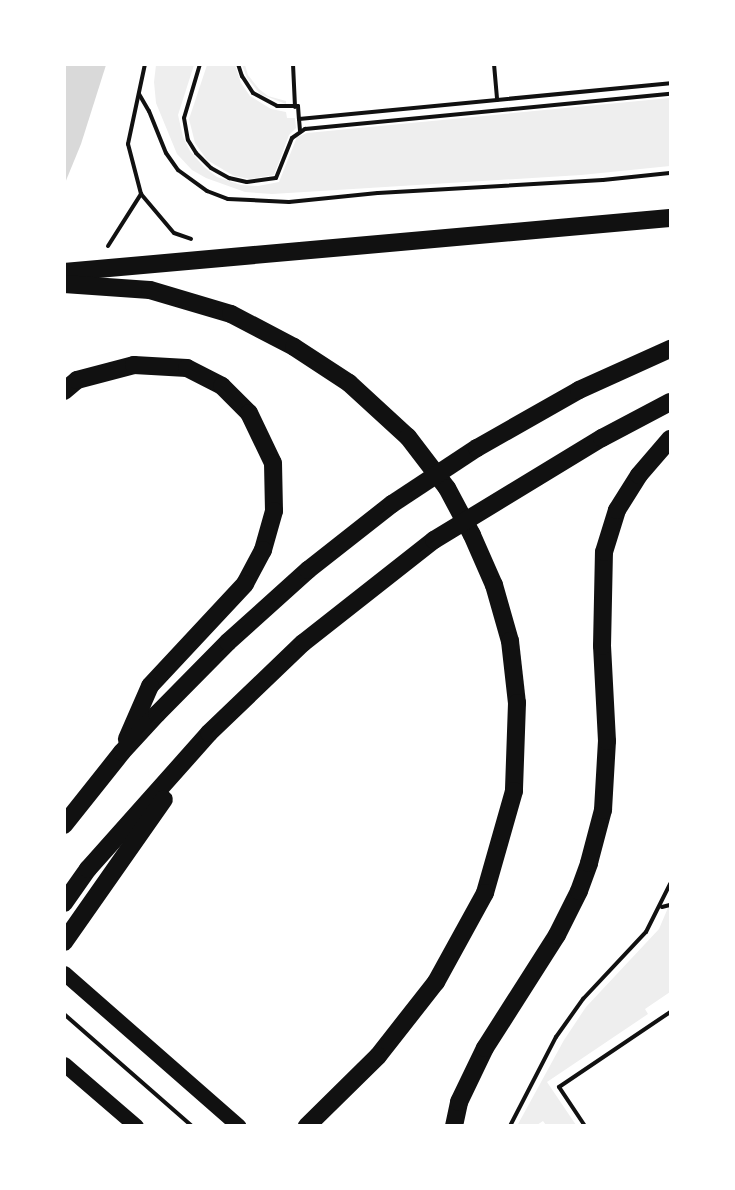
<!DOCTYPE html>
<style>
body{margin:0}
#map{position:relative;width:735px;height:1190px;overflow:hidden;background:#fff;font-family:Lato,sans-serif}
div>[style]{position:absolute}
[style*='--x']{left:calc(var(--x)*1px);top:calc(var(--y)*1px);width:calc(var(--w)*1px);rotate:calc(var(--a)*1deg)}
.green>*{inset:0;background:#eee}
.water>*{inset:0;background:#d9d9d9}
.path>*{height:4px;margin:-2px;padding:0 2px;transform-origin:2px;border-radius:2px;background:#111}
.primary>*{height:15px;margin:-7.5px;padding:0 7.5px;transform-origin:7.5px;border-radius:7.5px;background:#111}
.motorway>*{height:18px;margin:-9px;padding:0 9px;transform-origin:9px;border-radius:9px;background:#111}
span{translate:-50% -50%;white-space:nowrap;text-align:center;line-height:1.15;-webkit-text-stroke:5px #fff;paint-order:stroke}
.frame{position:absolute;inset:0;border:66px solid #fff;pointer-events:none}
</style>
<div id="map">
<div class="green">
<div style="clip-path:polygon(156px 65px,194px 65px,178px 115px,183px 137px,190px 151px,204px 167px,217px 177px,241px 185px,258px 186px,279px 182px,297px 137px,307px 133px,670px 98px,670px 166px,581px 175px,272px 194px,245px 192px,206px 178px,192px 170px,177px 154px,156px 103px,154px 82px)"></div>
<div style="clip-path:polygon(207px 65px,235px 65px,241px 83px,250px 96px,271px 109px,286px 112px,287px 118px,295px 118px,296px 128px,289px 135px,274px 175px,250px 179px,234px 176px,207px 160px,195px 143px,189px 119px)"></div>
<div style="clip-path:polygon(242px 65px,245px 65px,248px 75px,259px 89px,268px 96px,286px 101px,286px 104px,260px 94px,247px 78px)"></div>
<div style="clip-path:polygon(670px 903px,670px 992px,645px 1009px,648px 1014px,547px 1082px,576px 1125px,546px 1125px,543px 1121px,537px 1125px,517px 1126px,564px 1040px,586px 1007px,659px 929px)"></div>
</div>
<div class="water">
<div style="clip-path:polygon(65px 64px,106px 65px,81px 144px,65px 183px)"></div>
</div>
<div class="path">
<div style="--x:145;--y:64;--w:82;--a:102"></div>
<div style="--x:128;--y:144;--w:52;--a:75.4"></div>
<div style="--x:141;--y:194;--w:51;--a:49.8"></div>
<div style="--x:174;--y:233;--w:18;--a:19"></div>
<div style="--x:200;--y:64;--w:56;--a:106.5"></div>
<div style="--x:184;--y:118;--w:22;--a:80"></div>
<div style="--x:188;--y:140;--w:15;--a:58"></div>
<div style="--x:196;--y:153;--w:21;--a:45"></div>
<div style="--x:211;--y:168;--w:21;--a:29"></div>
<div style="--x:229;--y:178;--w:18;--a:13"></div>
<div style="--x:247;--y:182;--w:29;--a:-8"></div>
<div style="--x:276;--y:178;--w:43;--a:-68.2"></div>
<div style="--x:292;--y:138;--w:16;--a:-35"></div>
<div style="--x:305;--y:129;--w:367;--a:-5.5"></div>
<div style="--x:238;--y:64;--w:13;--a:72"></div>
<div style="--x:242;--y:76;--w:20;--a:57"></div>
<div style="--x:253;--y:93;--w:27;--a:28"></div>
<div style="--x:277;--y:106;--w:21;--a:0"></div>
<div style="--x:298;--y:106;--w:13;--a:86"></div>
<div style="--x:299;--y:119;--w:373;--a:-5.5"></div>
<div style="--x:293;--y:64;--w:43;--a:87.3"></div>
<div style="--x:494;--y:64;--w:36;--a:85"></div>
<div style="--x:139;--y:94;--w:20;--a:60"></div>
<div style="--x:149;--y:111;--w:45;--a:68"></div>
<div style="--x:166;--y:153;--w:21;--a:55"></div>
<div style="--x:178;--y:170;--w:36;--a:36"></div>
<div style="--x:207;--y:191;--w:22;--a:21"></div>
<div style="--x:228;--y:199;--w:61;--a:2.8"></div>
<div style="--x:289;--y:202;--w:89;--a:-5.8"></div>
<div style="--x:378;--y:193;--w:225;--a:-3.3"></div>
<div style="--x:603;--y:180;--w:67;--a:-6"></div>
<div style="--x:299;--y:119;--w:12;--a:85"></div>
<div style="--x:108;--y:246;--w:62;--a:-57.6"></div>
<div style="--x:662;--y:907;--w:8;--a:-14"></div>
<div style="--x:64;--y:1014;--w:170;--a:41.2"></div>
<div style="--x:510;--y:1126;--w:100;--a:-62.7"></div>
<div style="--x:556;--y:1037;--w:47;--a:-54.6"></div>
<div style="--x:583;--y:999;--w:92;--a:-46.8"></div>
<div style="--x:646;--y:932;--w:54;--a:-63.4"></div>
<div style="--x:585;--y:1126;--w:47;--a:-123.7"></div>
<div style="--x:559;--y:1087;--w:134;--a:-34"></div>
</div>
<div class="primary">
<div style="--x:64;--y:973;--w:232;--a:41.2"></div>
<div style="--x:64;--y:1064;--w:95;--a:40.7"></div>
</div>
<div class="motorway">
<div style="--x:64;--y:272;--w:608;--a:-5.09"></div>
<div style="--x:64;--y:284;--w:86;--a:4"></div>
<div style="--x:150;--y:290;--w:84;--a:16.5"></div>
<div style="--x:231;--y:314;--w:71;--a:27.6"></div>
<div style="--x:294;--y:347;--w:66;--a:33.2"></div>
<div style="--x:349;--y:383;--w:80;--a:42.5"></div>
<div style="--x:408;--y:437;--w:64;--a:52.6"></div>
<div style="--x:447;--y:488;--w:53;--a:62"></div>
<div style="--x:472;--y:535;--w:55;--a:66.3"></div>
<div style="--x:494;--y:585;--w:58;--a:74.1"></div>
<div style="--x:510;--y:641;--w:62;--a:83.6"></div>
<div style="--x:517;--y:703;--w:88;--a:92"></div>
<div style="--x:514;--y:791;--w:106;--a:105.9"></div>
<div style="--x:485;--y:893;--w:102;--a:118.8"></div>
<div style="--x:436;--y:982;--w:94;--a:128.1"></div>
<div style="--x:378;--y:1056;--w:100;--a:135.4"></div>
<div style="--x:64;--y:391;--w:17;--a:-40"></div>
<div style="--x:77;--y:380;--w:59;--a:-14.7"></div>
<div style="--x:134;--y:365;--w:53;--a:3.2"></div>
<div style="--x:187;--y:368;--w:39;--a:27"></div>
<div style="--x:222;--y:386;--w:38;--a:45"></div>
<div style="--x:249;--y:413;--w:55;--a:64.4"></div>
<div style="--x:273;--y:463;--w:48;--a:88.8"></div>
<div style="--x:274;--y:511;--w:41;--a:105.8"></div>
<div style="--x:263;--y:550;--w:38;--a:118"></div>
<div style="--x:245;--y:584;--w:139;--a:133"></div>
<div style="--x:150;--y:686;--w:58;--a:113.5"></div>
<div style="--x:64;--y:825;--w:93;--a:-51.5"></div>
<div style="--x:122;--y:752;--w:52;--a:-47.4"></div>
<div style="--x:157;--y:714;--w:101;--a:-45.4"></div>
<div style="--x:228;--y:642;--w:108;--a:-42"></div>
<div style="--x:308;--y:570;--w:107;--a:-38.2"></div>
<div style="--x:392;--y:504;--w:102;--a:-33.4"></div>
<div style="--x:477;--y:448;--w:117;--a:-29.6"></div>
<div style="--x:579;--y:390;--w:100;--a:-24.3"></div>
<div style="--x:64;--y:903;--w:42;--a:-54.8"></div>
<div style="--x:88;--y:869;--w:182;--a:-48.3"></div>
<div style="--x:209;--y:733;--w:130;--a:-43.8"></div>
<div style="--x:303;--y:643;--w:167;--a:-38.2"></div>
<div style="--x:434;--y:540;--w:197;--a:-31.3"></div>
<div style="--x:602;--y:438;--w:77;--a:-27.9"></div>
<div style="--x:64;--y:942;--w:174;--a:-55"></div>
<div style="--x:454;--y:1126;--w:25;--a:-78"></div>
<div style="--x:459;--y:1102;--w:60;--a:-64.3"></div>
<div style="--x:485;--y:1048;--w:134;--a:-57.5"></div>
<div style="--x:557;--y:935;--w:49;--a:-63.4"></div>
<div style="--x:579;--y:891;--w:30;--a:-70"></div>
<div style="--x:589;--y:863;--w:55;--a:-75.2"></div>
<div style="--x:603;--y:810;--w:69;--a:-86.7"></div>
<div style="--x:607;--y:741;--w:95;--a:-93"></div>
<div style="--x:602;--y:646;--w:94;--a:-88.8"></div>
<div style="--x:604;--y:552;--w:44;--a:-72.8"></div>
<div style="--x:617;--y:510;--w:41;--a:-57.8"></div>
<div style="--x:639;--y:475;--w:48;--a:-49.3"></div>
</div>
<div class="frame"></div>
</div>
